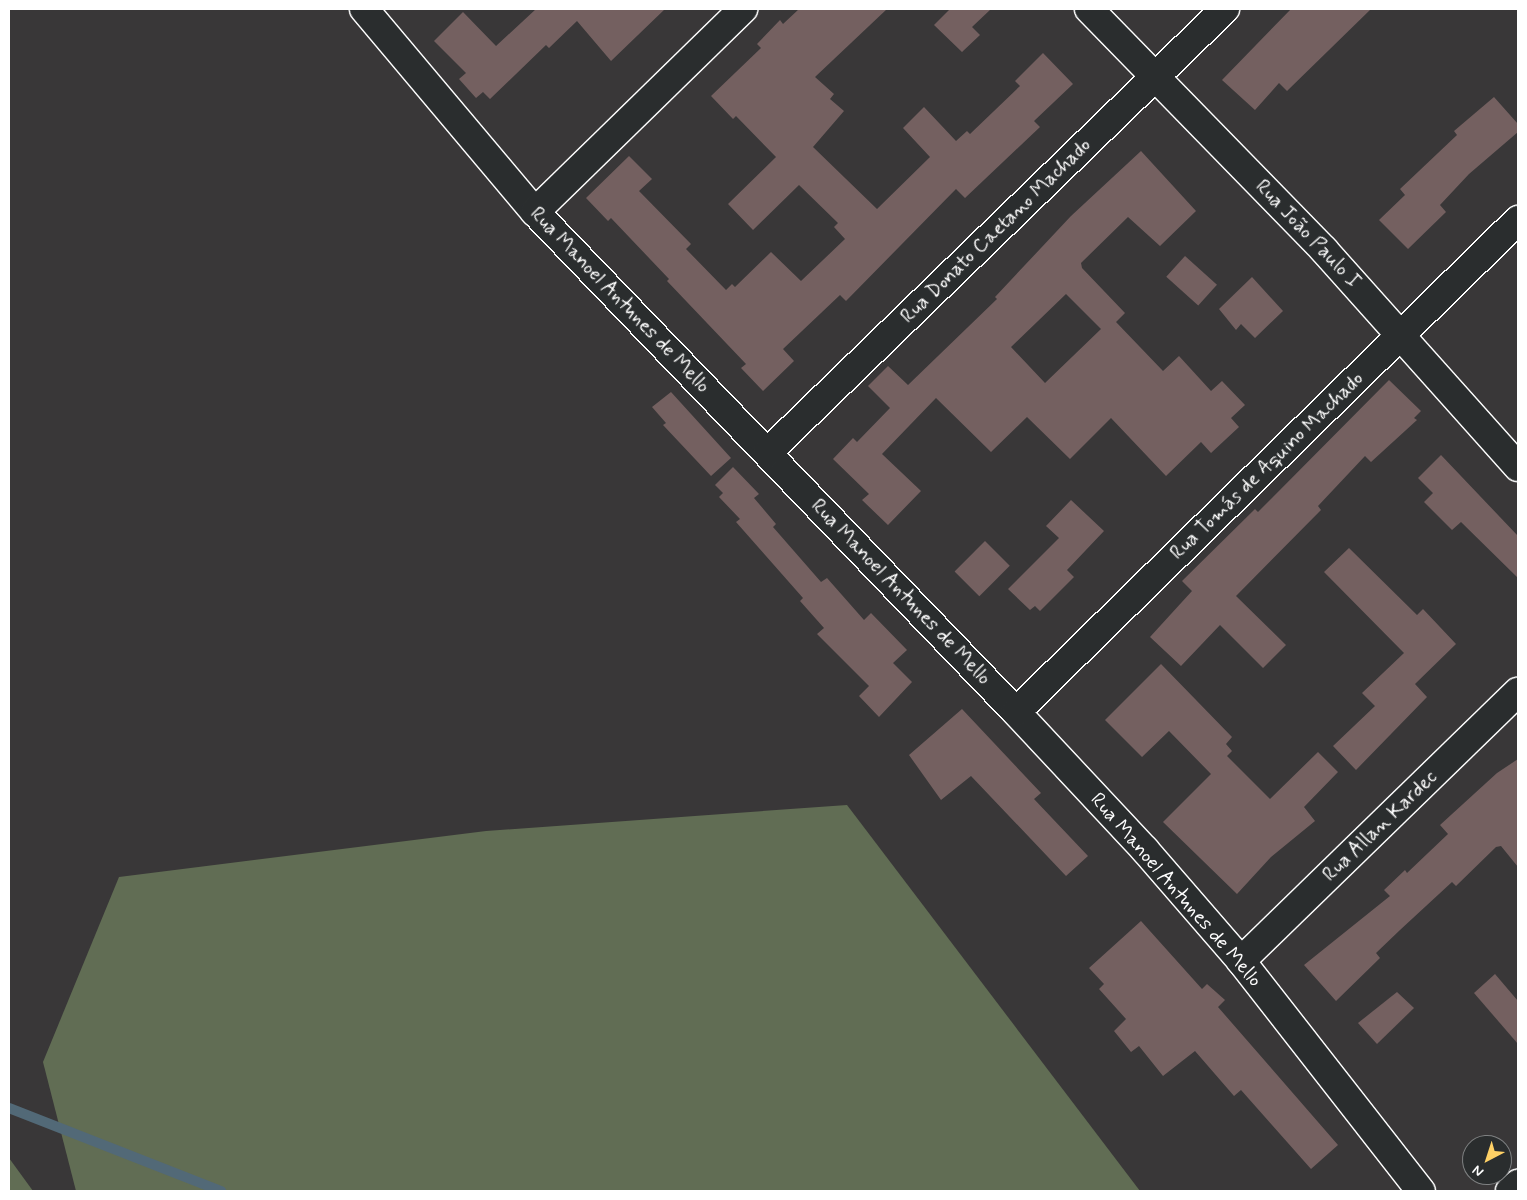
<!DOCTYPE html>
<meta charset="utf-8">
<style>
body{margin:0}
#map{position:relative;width:1527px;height:1200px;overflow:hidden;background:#393738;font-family:Mynerve,sans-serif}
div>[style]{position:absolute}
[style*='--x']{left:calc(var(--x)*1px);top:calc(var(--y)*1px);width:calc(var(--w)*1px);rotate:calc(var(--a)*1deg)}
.green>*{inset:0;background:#616d54}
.stream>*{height:10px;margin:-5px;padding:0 5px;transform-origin:5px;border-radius:5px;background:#526977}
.building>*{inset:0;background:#746060;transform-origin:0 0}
.roads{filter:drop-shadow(1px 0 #fff) drop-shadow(-1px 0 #fff) drop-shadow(0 1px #fff) drop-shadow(0 -1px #fff)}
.minor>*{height:28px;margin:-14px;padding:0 14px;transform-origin:14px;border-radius:14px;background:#2a2d2e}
span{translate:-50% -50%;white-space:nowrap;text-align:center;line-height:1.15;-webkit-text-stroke:4px #2a2d2e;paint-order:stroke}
.street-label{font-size:20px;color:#fff}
.frame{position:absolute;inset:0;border:10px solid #fff;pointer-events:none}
.north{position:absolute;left:1462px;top:1135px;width:50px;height:50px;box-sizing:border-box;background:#2a2d2e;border:1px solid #7f8182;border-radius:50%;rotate:220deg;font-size:14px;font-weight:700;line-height:20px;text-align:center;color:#fff}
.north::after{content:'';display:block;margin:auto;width:18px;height:22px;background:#ffd166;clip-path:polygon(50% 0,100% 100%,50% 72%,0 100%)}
</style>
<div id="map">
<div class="green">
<div style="clip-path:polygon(847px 805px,1140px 1191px,76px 1191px,43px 1062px,119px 877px,486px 831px)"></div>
<div style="clip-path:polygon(9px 1158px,33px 1191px,9px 1191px)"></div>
</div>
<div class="stream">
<div style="--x:9;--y:1108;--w:228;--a:21.4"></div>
</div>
<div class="building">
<div style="clip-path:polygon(536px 9px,665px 9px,611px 61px,577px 21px,549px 48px,546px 45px,490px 99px,483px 92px,476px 98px,459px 79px,466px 73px,434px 41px,463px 12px,496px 46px)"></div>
<div style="clip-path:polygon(799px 9px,887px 9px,815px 77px,834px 94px,830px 99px,844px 111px,813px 147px,877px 209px,930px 157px,903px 128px,924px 107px,956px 141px,967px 131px,970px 134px,1020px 86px,1015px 81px,1043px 53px,1073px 84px,1034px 121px,1040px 127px,965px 198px,956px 189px,846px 301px,840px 295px,783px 349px,794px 361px,763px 391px,741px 368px,746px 364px,667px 281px,669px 279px,611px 218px,608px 221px,586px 198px,629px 156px,652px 179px,639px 191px,691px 244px,686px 249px,726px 290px,732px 284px,735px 287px,771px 252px,801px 281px,845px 239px,834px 227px,838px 223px,799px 185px,753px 230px,728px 204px,776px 157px,736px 116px,733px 119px,711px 96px,761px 48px,757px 44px,780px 20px,783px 24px)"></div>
<div style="clip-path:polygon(950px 9px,991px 9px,972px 27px,980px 35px,962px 52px,934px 25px)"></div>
<div style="clip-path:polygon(1291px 9px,1371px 9px,1287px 91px,1279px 83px,1255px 110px,1222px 80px)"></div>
<div style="clip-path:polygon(1494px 97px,1518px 124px,1518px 132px,1469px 174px,1440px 205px,1446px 212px,1408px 249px,1379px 220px,1405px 195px,1400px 189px,1457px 135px,1454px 131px)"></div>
<div style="clip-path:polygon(evenodd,1141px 151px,1196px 211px,1160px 246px,1128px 217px,1081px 263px,1082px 268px,1125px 313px,1116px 322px,1163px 371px,1179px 356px,1211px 391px,1222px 381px,1245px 405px,1231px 418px,1239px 427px,1211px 453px,1201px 442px,1166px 476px,1111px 418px,1070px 459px,1027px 417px,991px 452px,936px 398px,882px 454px,921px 491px,888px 525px,862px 500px,869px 494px,833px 459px,853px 438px,857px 442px,890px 408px,868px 386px,888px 366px,908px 385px,997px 299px,995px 297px,1071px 216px,1141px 151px,1066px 294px,1101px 329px,1045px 383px,1011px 347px,1066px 294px)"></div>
<div style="left:1185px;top:256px;width:43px;height:28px;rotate:42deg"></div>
<div style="clip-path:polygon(1252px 277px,1283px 311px,1255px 338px,1241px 324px,1236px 330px,1219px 309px)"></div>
<div style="clip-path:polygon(1389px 380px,1421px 411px,1414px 418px,1417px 420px,1371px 462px,1365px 456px,1318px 506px,1321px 510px,1236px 596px,1286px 645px,1263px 668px,1220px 625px,1181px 666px,1150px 637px,1192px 591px,1182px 581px,1255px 509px,1258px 512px)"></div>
<div style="clip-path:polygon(671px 392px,731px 458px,711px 476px,663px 425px,666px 423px,652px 407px)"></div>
<div style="clip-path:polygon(1441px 455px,1518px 536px,1518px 578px,1461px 522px,1452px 530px,1424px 502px,1433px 493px,1418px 478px)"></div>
<div style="clip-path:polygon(733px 467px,759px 494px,754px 498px,776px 524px,773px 527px,821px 582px,827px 578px,864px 620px,871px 613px,907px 650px,893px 663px,912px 682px,879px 717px,859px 696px,869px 686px,817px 634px,824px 628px,800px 601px,803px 598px,736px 522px,740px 519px,719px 497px,723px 493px,715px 485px)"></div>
<div style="clip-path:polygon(1071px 500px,1104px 531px,1067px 570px,1074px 577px,1040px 611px,1035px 606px,1030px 610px,1008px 589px,1059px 538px,1046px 526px)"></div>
<div style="left:985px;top:541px;width:35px;height:43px;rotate:45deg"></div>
<div style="clip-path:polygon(1349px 548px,1417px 615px,1423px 609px,1456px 644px,1415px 684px,1427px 697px,1356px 770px,1333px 746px,1375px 706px,1362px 693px,1404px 653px,1324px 572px)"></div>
<div style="clip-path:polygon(1161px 664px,1232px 737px,1226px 744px,1232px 751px,1227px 756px,1270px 799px,1318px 752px,1338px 772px,1304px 807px,1315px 821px,1271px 857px,1237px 894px,1163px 822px,1211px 774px,1169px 731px,1142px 757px,1105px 720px)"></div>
<div style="clip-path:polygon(962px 709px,1041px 793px,1034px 799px,1088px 856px,1066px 876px,971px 776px,941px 800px,909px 755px)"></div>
<div style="clip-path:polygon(1518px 759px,1518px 867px,1501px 846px,1496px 847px,1456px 886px,1452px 882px,1400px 930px,1376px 953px,1380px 958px,1336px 1001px,1304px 965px,1390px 896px,1384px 890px,1405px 870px,1407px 873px,1448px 834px,1440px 825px,1497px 773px)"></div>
<div style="clip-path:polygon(1141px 921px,1202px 989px,1207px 984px,1225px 1000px,1218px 1007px,1338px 1145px,1311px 1169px,1241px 1090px,1234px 1096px,1195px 1051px,1163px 1076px,1139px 1046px,1131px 1052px,1114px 1031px,1126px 1019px,1099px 989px,1104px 984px,1089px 968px)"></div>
<div style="clip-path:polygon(1495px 974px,1518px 1001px,1518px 1044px,1474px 993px)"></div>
<div style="clip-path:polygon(1397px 992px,1414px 1008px,1377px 1044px,1358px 1023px)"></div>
</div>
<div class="roads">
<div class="minor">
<div style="--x:364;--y:9;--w:265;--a:49.9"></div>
<div style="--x:535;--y:212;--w:694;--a:46.11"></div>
<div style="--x:1016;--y:712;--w:189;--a:46.9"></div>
<div style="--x:1145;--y:850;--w:147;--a:49.1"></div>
<div style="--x:1241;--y:961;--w:292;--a:52"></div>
<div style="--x:1089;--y:9;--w:337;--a:45.7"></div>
<div style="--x:1324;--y:250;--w:291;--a:48.2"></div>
<div style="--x:535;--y:212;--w:291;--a:-44.3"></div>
<div style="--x:767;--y:453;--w:638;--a:-44.11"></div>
<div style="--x:1016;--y:712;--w:703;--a:-44.42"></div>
<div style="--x:1241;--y:961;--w:386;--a:-44.2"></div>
<div style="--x:1510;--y:1191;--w:11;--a:-41"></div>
</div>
</div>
<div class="street-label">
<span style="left:996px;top:231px;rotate:-44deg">Rua Donato Caetano Machado</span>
<span style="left:1308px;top:234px;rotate:46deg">Rua João Paulo I</span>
<span style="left:620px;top:300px;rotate:46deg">Rua Manoel Antunes de Mello</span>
<span style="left:1267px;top:466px;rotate:-44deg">Rua Tomás de Aquino Machado</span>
<span style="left:901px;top:592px;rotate:46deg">Rua Manoel Antunes de Mello</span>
<span style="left:1380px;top:826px;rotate:-44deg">Rua Allan Kardec</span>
<span style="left:1176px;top:890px;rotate:49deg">Rua Manoel Antunes de Mello</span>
</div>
<div class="frame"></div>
<div class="north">N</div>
</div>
